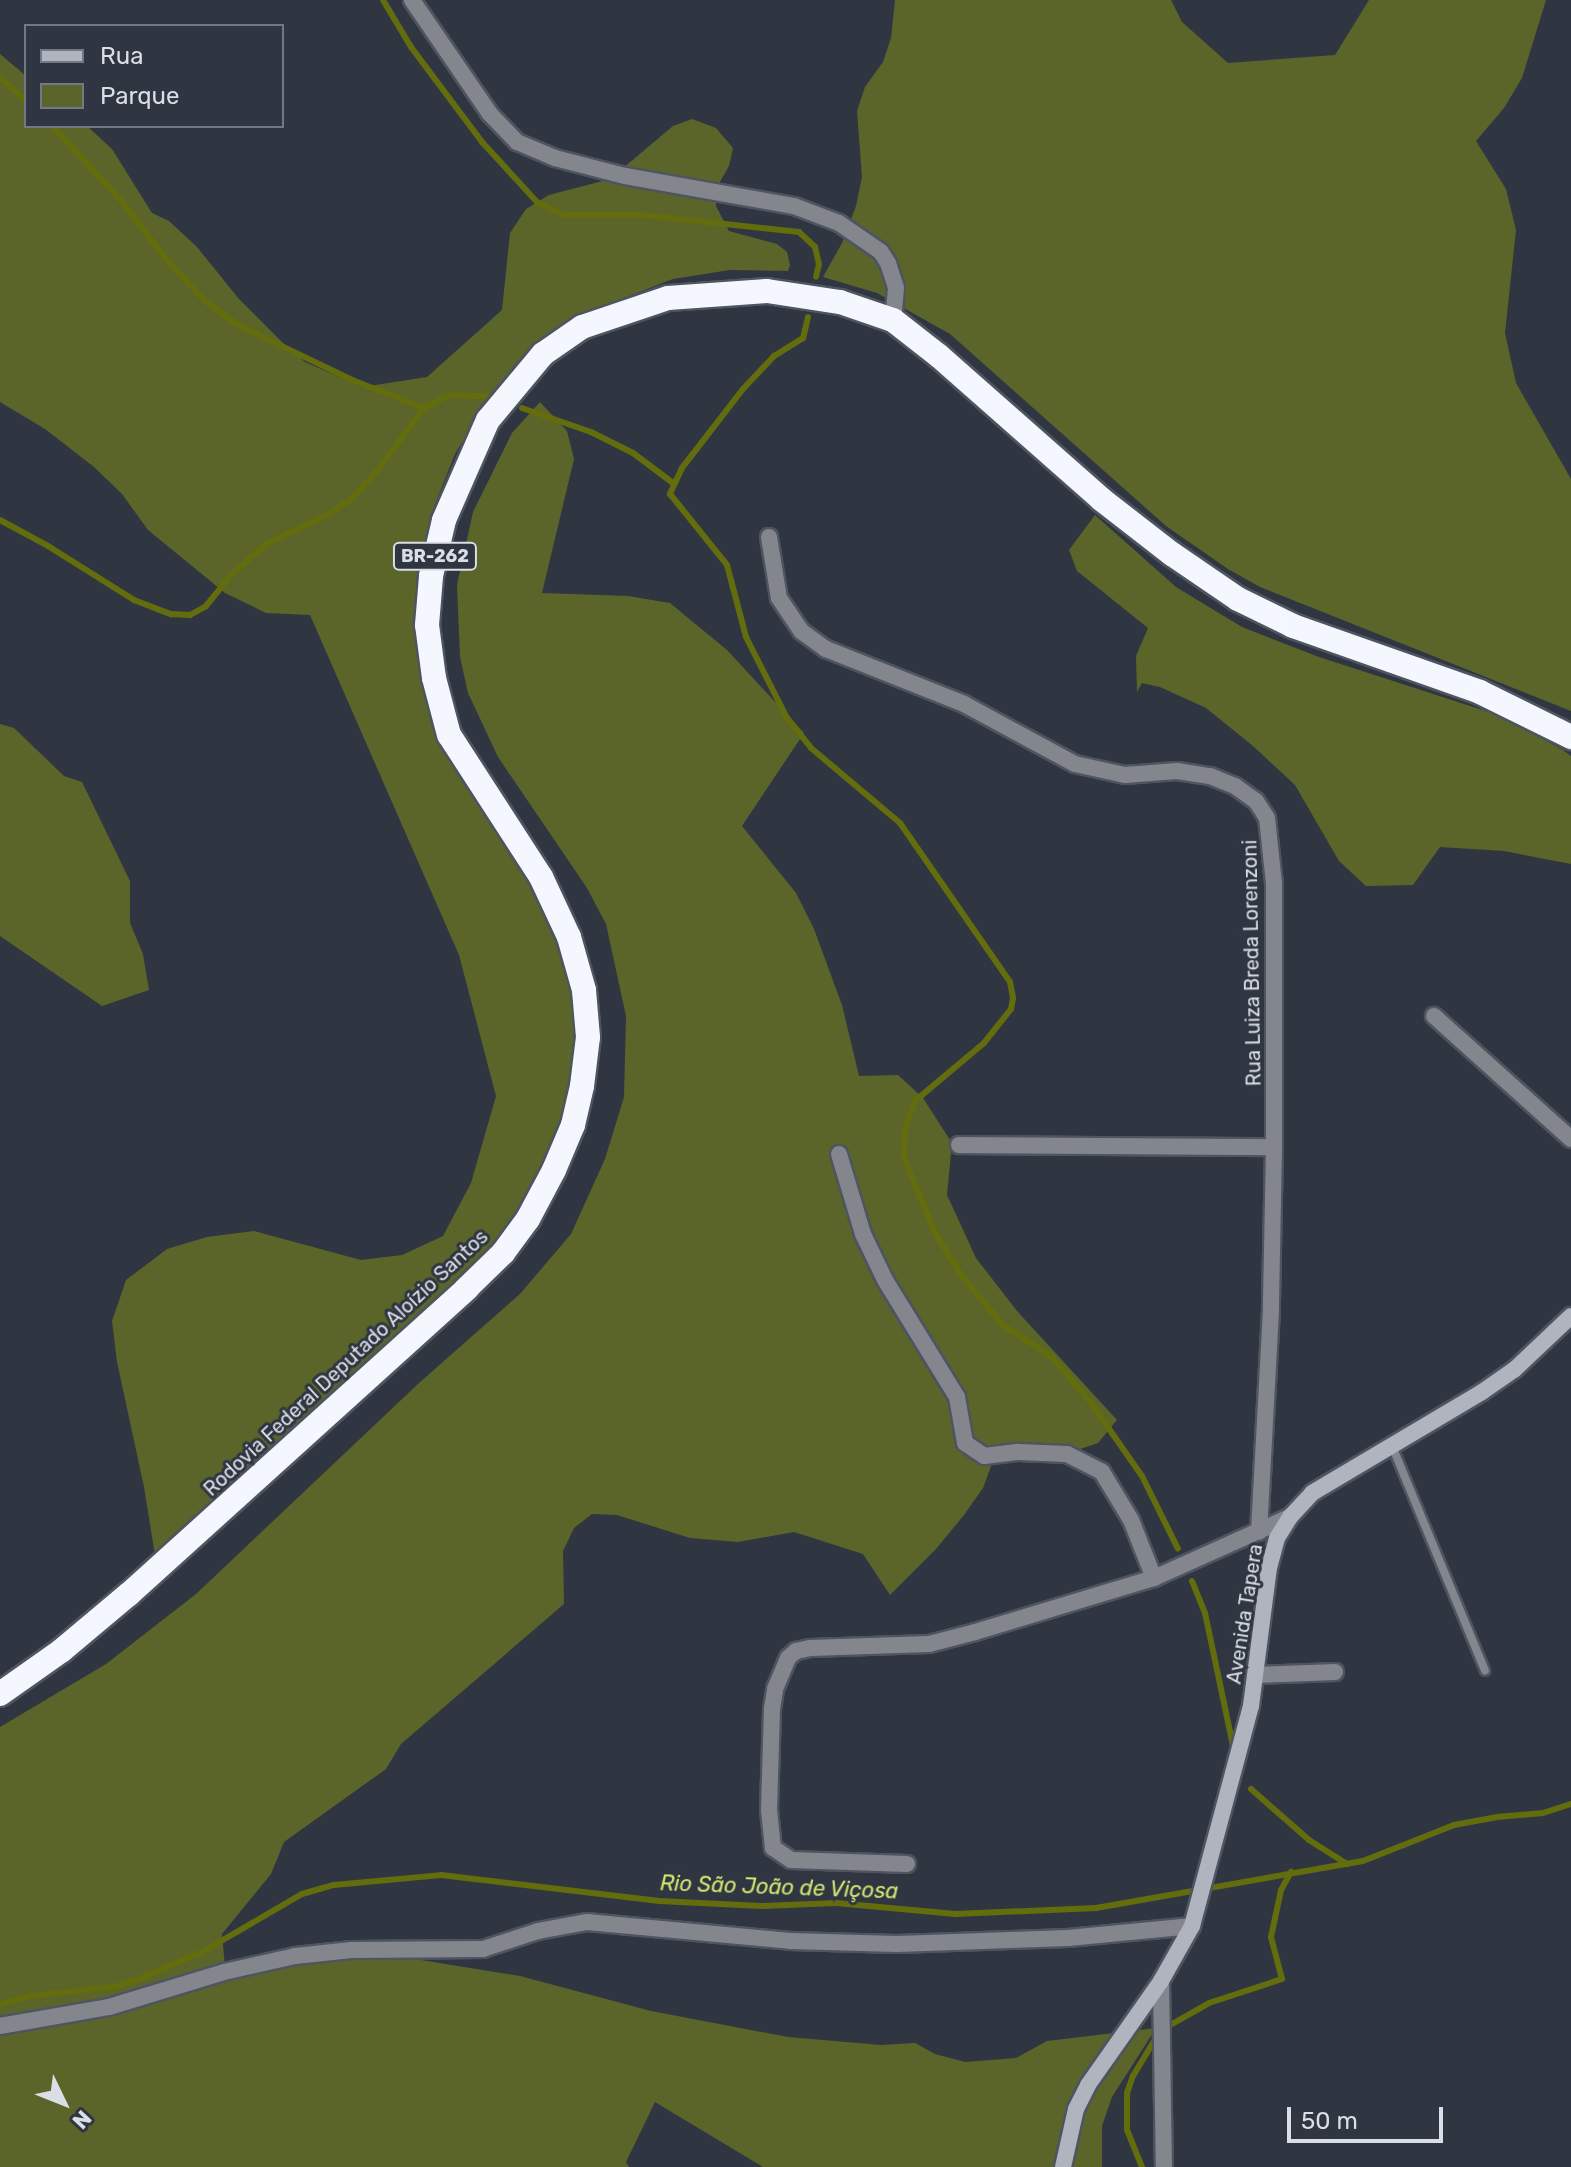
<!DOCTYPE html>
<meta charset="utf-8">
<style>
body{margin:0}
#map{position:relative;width:1571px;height:2167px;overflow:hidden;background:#2f3642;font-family:Rubik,sans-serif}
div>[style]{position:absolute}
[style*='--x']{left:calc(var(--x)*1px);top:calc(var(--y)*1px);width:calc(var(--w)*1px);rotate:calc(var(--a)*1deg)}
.green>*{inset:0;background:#5b6429}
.stream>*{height:6px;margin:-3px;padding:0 3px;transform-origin:3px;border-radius:3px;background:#636d0d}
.roads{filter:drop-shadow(2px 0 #4e5460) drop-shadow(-2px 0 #4e5460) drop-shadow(0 2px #4e5460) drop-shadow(0 -2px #4e5460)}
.lane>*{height:8px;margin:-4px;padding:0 4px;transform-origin:4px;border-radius:4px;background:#83878d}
.street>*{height:16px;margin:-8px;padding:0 8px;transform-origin:8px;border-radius:8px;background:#83878d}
.secondary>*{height:16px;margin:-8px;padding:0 8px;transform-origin:8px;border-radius:8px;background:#afb4bf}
.highway>*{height:24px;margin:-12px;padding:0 12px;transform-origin:12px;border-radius:12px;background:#f4f8fe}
span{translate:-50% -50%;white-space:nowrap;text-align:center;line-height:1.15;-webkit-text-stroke:6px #2f3642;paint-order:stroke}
.shield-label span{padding:2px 6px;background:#2f3642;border:2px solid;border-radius:6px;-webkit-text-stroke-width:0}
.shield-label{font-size:18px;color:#dadee6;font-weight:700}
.street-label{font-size:20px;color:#dadee6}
.water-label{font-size:22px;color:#d5e672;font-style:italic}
.legend{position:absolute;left:24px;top:24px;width:260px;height:104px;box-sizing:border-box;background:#2f3642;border:2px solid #737984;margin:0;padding:10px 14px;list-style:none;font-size:24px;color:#dadee6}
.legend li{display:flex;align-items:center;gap:16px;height:40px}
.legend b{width:40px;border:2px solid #737984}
.north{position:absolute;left:24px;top:2063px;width:80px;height:80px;-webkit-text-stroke:6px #2f3642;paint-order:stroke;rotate:133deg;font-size:22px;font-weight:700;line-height:32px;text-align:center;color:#dadee6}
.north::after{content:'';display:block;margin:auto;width:28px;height:36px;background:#dadee6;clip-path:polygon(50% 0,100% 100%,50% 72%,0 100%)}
.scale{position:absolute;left:1287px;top:2107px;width:156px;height:36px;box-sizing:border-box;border:4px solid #dadee6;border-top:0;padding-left:10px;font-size:24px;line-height:28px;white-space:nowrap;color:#dadee6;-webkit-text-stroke:6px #2f3642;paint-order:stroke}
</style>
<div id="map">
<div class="green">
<div style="clip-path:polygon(895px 0,1171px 0,1182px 22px,1228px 63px,1335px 55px,1369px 0,1546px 0,1522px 78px,1504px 108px,1476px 141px,1506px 189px,1516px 230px,1505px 333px,1516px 383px,1571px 479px,1571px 711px,1260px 587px,1228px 569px,1166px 526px,950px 334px,877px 293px,823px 277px,842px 243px,856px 206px,862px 177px,857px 111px,865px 87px,883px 62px,891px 38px)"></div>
<div style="clip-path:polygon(0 54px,26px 76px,26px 126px,87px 126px,112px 149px,152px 213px,169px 221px,197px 247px,239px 299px,284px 344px,305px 362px,362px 387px,427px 377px,502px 310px,510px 233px,526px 209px,549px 195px,610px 179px,673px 126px,692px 119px,716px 128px,733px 148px,729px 166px,717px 187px,716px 206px,729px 231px,777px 244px,787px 252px,790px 265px,788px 271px,730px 270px,673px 279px,593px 310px,523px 361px,485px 404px,455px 454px,434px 507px,422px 563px,427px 672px,560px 914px,589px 1018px,546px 1201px,159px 1580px,144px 1487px,117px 1362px,112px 1321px,126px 1280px,167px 1249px,207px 1237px,254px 1231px,361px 1260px,402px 1255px,443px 1236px,471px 1183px,496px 1096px,459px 955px,310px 615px,266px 613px,225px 593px,148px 530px,122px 494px,94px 467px,45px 429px,0 402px)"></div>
<div style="clip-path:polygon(540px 402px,567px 431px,574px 459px,542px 593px,628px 596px,670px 603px,727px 650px,804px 733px,742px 826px,796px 893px,814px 929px,842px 1005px,859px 1076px,898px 1075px,923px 1098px,952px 1143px,947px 1195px,976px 1258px,1017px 1311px,1117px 1420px,1098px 1443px,1065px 1454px,998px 1447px,983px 1488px,964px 1515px,936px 1549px,890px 1595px,863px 1554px,794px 1532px,738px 1542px,690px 1538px,617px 1515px,592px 1514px,574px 1528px,563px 1551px,564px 1604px,401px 1744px,386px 1769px,284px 1842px,271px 1874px,222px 1934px,225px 1967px,232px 1980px,329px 1954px,378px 1953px,520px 1976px,651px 2011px,788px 2037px,881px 2045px,915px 2043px,935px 2054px,965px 2062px,1016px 2058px,1047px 2041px,1156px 2028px,1112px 2097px,1102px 2126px,1102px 2167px,763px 2167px,655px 2102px,626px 2162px,629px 2167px,0 2167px,0 1727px,106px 1664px,196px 1594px,419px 1383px,520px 1294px,571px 1234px,605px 1159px,624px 1097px,626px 1016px,606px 924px,587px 888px,498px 757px,468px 693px,460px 657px,457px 585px,473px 512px,512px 433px)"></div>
<div style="clip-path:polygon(1095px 515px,1176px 587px,1242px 627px,1319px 657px,1498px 715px,1563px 750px,1571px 756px,1571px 864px,1504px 851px,1440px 847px,1413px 885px,1366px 886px,1339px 861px,1295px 785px,1253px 746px,1206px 708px,1160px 687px,1142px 683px,1137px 692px,1136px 656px,1148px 628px,1077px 571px,1069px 550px)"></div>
<div style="clip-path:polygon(0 724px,14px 728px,64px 776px,82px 782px,130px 881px,130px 923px,143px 954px,149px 990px,102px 1006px,0 936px)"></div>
</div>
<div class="stream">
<div style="--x:383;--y:0;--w:55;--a:59.2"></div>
<div style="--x:411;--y:47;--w:119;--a:53.2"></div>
<div style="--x:482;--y:142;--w:81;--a:47.5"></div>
<div style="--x:537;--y:202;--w:30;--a:26"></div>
<div style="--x:564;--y:215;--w:78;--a:0"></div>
<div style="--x:642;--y:215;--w:158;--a:6.2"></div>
<div style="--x:799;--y:232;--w:22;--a:43"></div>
<div style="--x:815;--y:247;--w:17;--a:77"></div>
<div style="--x:819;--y:264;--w:13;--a:103"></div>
<div style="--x:0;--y:77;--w:35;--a:43"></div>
<div style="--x:52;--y:126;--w:98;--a:47.1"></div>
<div style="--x:119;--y:198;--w:83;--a:52.3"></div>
<div style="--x:170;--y:264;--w:52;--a:46.5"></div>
<div style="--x:206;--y:302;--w:42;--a:35.2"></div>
<div style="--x:240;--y:326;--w:124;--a:25.7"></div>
<div style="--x:352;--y:380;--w:77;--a:21.3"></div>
<div style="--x:808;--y:317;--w:22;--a:103"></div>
<div style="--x:803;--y:338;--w:34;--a:148"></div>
<div style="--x:774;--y:356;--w:45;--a:133.2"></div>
<div style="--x:743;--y:389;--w:100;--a:127.7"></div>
<div style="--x:682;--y:468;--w:29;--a:115"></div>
<div style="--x:670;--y:494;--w:91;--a:51.2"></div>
<div style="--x:727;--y:565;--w:74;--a:75.2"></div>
<div style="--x:746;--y:637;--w:91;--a:63.2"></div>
<div style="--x:787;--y:718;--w:38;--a:51"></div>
<div style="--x:811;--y:748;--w:116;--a:40.1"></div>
<div style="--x:900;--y:823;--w:193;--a:55.3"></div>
<div style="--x:1010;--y:982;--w:16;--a:79"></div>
<div style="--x:1013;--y:998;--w:11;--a:100"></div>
<div style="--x:1011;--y:1009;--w:43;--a:128.5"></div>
<div style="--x:984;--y:1043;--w:90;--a:140"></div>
<div style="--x:915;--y:1101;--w:29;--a:110"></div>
<div style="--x:905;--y:1128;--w:30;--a:92"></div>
<div style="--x:904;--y:1158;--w:83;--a:67.4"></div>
<div style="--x:936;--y:1235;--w:49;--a:57.6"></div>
<div style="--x:962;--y:1276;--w:64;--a:50.1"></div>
<div style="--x:1003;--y:1325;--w:59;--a:33.1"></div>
<div style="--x:1052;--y:1357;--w:60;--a:49.7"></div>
<div style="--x:1091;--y:1403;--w:89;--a:55.1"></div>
<div style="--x:1142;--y:1476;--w:81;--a:63.7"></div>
<div style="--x:522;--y:408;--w:73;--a:19.2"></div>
<div style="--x:591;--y:432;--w:47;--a:26.6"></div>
<div style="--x:633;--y:453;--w:50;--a:36.9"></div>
<div style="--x:0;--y:520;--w:55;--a:28.4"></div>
<div style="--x:48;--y:546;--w:102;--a:32.1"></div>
<div style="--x:134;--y:600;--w:40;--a:21"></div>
<div style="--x:171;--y:614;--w:19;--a:3"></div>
<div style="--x:190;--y:615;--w:18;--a:-29"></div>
<div style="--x:206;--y:606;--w:40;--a:-51"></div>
<div style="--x:231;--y:575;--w:47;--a:-41.5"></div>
<div style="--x:266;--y:544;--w:68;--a:-25.4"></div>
<div style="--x:327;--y:515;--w:27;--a:-33"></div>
<div style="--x:350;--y:500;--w:40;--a:-47"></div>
<div style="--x:377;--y:471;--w:79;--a:-53.3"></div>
<div style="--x:424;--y:408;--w:29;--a:-27"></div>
<div style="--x:450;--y:395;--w:36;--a:2"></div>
<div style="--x:1192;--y:1581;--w:35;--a:68"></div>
<div style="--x:1205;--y:1613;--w:141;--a:78.1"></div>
<div style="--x:1251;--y:1789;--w:77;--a:41.3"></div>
<div style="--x:1309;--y:1840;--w:45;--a:32.3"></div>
<div style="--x:0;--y:2004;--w:31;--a:-15"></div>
<div style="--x:30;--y:1996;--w:83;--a:-6.2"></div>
<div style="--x:113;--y:1987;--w:22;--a:-16"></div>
<div style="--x:134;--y:1981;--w:76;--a:-23.2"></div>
<div style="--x:204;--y:1951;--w:113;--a:-30.2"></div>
<div style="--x:302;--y:1894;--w:33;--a:-16"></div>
<div style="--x:334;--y:1885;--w:107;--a:-5.3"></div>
<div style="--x:441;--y:1875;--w:220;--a:6.8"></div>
<div style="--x:659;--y:1901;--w:103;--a:2.8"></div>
<div style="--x:762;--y:1906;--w:74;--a:-2.3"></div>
<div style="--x:836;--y:1903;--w:120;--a:5.3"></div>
<div style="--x:955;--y:1914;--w:141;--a:-2.4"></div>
<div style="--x:1096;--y:1908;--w:271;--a:-10"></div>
<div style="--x:1363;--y:1861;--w:98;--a:-21.6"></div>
<div style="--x:1454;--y:1825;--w:44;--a:-10.5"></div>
<div style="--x:1497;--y:1817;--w:46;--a:-5"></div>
<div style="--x:1543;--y:1813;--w:29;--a:-18"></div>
<div style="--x:1165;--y:2028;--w:51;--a:-29.6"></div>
<div style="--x:1209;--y:2003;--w:77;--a:-18.2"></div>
<div style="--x:1282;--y:1979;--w:43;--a:-104.7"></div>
<div style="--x:1271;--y:1937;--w:48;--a:-78"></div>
<div style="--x:1281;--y:1890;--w:21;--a:-61"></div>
<div style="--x:1142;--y:2167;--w:40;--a:-112"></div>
<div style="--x:1127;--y:2130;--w:37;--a:-90"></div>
<div style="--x:1127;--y:2093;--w:18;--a:-71"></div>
<div style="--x:1133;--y:2076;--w:47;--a:-59"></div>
</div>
<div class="roads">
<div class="lane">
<div style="--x:1392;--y:1446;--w:243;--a:67.5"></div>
</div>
<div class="street">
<div style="--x:412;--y:0;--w:138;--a:55.6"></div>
<div style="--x:490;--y:114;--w:39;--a:46"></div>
<div style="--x:517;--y:142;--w:41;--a:22.8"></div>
<div style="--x:555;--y:158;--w:72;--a:14.4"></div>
<div style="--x:625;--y:176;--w:172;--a:10.1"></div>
<div style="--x:794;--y:206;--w:48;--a:20.7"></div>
<div style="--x:839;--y:223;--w:51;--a:34.6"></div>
<div style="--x:881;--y:252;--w:13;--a:58"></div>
<div style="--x:888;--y:263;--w:26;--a:72"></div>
<div style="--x:896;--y:288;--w:32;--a:95"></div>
<div style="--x:769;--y:537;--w:62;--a:80.7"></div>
<div style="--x:779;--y:598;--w:40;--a:56"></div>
<div style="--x:801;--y:631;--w:31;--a:36"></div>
<div style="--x:826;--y:649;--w:149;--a:21.7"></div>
<div style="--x:964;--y:704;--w:126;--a:28.4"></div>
<div style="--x:1075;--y:764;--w:51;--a:12.4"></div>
<div style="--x:1125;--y:775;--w:52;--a:-4.4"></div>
<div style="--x:1177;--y:771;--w:33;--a:9"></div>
<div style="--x:1210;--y:776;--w:27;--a:22"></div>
<div style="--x:1235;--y:786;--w:26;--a:36"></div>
<div style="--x:1256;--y:801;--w:20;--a:57"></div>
<div style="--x:1267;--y:818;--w:66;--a:83.9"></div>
<div style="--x:1274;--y:884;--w:263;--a:90"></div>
<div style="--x:1274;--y:1147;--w:163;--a:91.1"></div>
<div style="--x:1271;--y:1310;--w:222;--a:93.1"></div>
<div style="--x:1434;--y:1016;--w:184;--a:41.9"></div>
<div style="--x:959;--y:1145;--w:315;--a:0.4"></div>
<div style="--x:839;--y:1154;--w:84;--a:73.3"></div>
<div style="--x:863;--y:1234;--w:51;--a:64.4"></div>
<div style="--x:885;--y:1280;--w:137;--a:58.4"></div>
<div style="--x:957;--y:1397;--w:47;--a:80.1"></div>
<div style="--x:965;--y:1443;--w:23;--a:34"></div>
<div style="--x:984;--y:1456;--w:35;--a:-7"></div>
<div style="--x:1019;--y:1452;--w:48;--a:2.4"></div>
<div style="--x:1067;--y:1454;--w:39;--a:27"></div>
<div style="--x:1102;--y:1472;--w:56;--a:58.9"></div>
<div style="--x:1131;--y:1520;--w:62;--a:68.4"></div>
<div style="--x:1256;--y:1675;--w:79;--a:-2.2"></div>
<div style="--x:907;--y:1864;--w:116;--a:-178"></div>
<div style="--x:791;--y:1860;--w:22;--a:-146"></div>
<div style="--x:773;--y:1848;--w:38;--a:-96"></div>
<div style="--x:769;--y:1810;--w:101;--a:-88.3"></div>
<div style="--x:772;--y:1709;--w:20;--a:-81"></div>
<div style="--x:775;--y:1689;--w:34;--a:-67"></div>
<div style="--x:788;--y:1658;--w:11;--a:-41"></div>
<div style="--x:796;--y:1651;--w:14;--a:-12"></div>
<div style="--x:810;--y:1648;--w:119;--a:-1.9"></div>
<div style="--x:929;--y:1644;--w:48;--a:-14.6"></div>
<div style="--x:975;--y:1632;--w:187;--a:-16.8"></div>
<div style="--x:1154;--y:1578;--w:149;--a:-24.2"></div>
<div style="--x:1161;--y:1981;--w:186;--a:89.1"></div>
<div style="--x:0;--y:2026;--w:111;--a:-9.9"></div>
<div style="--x:109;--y:2007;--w:120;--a:-16.9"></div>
<div style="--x:224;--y:1972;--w:73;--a:-12.7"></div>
<div style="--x:295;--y:1956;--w:57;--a:-6"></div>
<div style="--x:352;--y:1950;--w:131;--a:-0.4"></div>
<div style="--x:483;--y:1949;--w:58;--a:-18.1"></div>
<div style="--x:538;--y:1931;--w:50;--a:-10.4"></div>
<div style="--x:587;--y:1922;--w:204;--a:5.3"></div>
<div style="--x:790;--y:1941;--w:107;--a:1.6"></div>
<div style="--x:897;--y:1944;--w:171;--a:-2"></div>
<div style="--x:1068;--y:1938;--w:125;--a:-5.5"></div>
</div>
<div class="secondary">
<div style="--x:1063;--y:2167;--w:59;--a:-77.4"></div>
<div style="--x:1076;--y:2109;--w:27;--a:-63"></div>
<div style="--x:1088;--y:2085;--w:127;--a:-54.9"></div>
<div style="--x:1161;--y:1981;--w:63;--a:-60.6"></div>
<div style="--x:1192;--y:1926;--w:228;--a:-75"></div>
<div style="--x:1251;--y:1706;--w:139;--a:-82.6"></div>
<div style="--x:1269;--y:1568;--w:31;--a:-75"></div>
<div style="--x:1277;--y:1538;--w:25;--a:-58"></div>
<div style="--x:1290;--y:1517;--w:33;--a:-47"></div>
<div style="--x:1312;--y:1493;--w:198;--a:-30.7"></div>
<div style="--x:1482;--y:1392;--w:40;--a:-34.9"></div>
<div style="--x:1515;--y:1369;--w:77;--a:-43.4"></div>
</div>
<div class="highway">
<div style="--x:0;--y:1694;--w:75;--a:-35.2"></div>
<div style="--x:61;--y:1651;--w:89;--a:-40"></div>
<div style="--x:129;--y:1594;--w:455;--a:-42.1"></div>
<div style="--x:466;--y:1289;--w:52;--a:-44.2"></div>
<div style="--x:503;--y:1253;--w:42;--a:-53.7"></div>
<div style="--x:528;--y:1219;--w:55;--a:-62"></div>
<div style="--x:554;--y:1170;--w:49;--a:-67.1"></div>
<div style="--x:573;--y:1125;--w:40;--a:-77"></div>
<div style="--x:582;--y:1086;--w:49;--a:-83"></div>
<div style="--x:588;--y:1037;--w:47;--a:-94.9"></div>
<div style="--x:584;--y:990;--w:55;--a:-105.8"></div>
<div style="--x:569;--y:937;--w:66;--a:-115"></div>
<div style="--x:541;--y:877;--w:169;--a:-122.9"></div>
<div style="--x:449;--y:735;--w:59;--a:-104.7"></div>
<div style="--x:434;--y:678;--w:53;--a:-97.5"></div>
<div style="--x:427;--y:625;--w:49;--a:-85.3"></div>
<div style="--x:431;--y:576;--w:57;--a:-76.9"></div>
<div style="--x:444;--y:520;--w:109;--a:-66.3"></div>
<div style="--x:488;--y:420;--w:86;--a:-50.2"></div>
<div style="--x:543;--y:354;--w:47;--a:-34.7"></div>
<div style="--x:582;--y:327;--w:91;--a:-18.6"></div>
<div style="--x:668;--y:298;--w:99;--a:-4"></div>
<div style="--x:767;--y:291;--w:74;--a:8.6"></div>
<div style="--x:840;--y:302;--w:56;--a:18.8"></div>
<div style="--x:893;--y:320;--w:58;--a:38"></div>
<div style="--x:939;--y:356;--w:216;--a:41.4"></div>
<div style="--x:1101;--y:499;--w:90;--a:37.8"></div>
<div style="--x:1172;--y:554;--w:80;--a:34.3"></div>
<div style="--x:1238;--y:599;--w:61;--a:26.1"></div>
<div style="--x:1293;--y:626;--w:198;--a:19.4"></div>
<div style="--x:1480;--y:692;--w:102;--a:26.3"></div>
</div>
</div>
<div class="shield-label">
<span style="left:435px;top:556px">BR-262</span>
</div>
<div class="street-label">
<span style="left:1252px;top:963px;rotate:-91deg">Rua Luiza Breda Lorenzoni</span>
<span style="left:346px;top:1363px;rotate:-43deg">Rodovia Federal Deputado Aloízio Santos</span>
<span style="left:1245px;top:1614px;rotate:-81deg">Avenida Tapera</span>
</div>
<div class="water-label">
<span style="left:779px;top:1887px;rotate:2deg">Rio São João de Viçosa</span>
</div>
<ul class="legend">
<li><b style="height:10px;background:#afb4bf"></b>Rua</li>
<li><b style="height:22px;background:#5b6429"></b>Parque</li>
</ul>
<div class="north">N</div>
<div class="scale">50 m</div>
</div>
